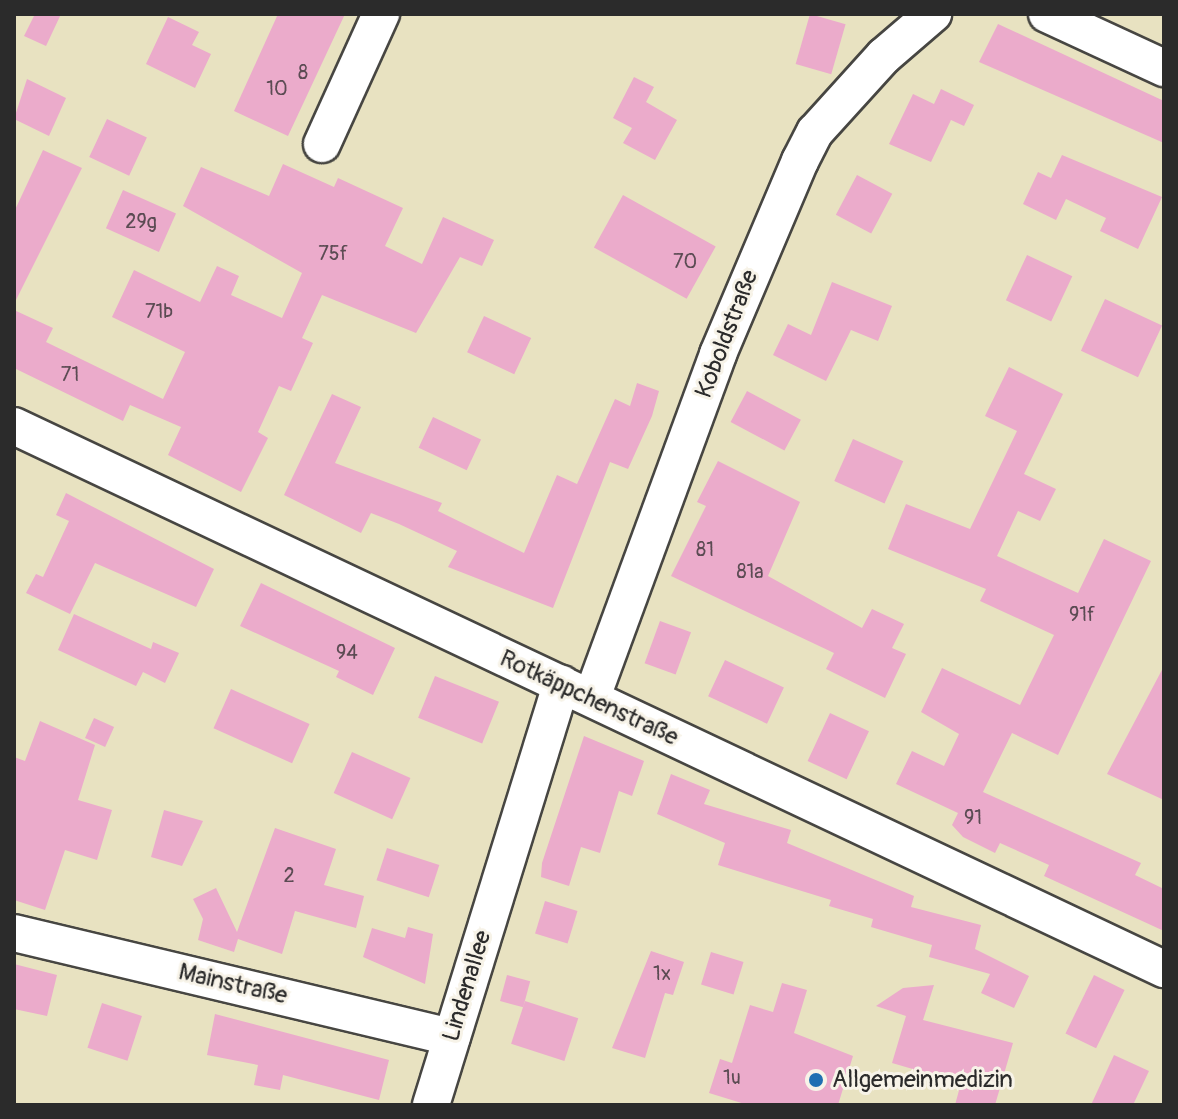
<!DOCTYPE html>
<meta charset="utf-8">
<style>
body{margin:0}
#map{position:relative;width:1178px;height:1119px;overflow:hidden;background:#e8e2c1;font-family:Pangolin,sans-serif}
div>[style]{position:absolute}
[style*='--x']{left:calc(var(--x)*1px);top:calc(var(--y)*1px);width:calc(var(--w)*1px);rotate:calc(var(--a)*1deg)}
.building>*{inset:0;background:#ebabcb;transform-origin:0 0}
.roads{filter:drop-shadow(2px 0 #474642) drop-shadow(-2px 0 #474642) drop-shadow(0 2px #474642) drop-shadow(0 -2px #474642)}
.minor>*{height:36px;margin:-18px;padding:0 18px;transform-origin:18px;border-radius:18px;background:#fff}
.dots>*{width:22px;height:22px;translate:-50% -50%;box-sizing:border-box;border:4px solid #f7f3e8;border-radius:50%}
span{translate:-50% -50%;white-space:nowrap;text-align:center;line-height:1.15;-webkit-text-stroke:6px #f7f3e8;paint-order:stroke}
.number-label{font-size:20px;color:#5b4b53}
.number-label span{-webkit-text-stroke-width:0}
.street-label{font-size:24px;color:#2b2b2b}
.poi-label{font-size:24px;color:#2b2b2b}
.left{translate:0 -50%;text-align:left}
.frame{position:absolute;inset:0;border:16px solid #2b2b2b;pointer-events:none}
</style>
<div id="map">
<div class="building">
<div style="clip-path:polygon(35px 14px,61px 14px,46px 46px,24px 36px)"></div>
<div style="clip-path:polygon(278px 14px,345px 14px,288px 136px,234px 111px)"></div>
<div style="left:810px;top:14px;width:37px;height:52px;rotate:16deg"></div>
<div style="clip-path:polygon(168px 17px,199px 32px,192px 45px,211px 54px,195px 88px,146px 64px)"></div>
<div style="clip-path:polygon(998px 24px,1164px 101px,1164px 143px,979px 62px)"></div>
<div style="clip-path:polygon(634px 77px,654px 87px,646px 102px,677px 120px,655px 160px,623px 143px,632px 128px,613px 118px)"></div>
<div style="clip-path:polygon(27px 79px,66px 98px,49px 136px,14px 119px)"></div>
<div style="clip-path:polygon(941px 89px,974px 105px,964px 126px,951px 120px,931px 162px,889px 144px,913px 94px,934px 104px)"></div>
<div style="left:107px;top:119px;width:44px;height:42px;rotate:25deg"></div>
<div style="clip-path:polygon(43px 150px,82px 168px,14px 304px,14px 212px)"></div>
<div style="clip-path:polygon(1062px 155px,1162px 197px,1138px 249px,1100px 231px,1106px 218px,1066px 199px,1056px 220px,1023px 204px,1038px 172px,1051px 178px)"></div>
<div style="clip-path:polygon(283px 164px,334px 187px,338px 178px,403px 208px,385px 246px,422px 264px,443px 217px,494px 240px,482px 266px,460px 257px,416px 333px,322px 295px,302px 338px,313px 343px,291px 391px,279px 386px,258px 432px,268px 438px,241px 492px,168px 455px,181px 427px,130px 405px,123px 421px,14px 368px,14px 310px,53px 328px,46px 342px,163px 399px,185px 352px,112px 317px,134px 270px,200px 302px,217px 266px,239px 276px,231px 295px,282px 318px,302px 273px,183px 206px,201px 167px,269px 196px)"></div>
<div style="left:857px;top:175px;width:40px;height:45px;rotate:28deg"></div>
<div style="left:123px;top:190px;width:58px;height:42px;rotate:24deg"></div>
<div style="left:623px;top:195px;width:106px;height:60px;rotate:29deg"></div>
<div style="left:1027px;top:255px;width:50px;height:50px;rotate:25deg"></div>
<div style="clip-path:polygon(832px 282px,892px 306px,878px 341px,851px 330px,826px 381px,773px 355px,788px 324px,811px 335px)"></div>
<div style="left:1105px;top:299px;width:63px;height:57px;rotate:25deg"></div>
<div style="left:484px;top:316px;width:52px;height:40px;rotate:25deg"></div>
<div style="clip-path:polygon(1009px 367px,1063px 394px,1024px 474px,1056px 489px,1040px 521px,1018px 511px,997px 556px,1078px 593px,1104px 539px,1151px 561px,1058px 755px,1012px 733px,983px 792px,1141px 863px,1135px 875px,1164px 889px,1164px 931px,1044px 876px,1049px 865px,1000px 843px,995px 853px,963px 837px,952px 825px,958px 813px,896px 784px,912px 751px,944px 766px,959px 734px,921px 712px,942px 668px,1020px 705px,1054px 635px,980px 601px,986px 589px,888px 549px,906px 504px,970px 529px,1017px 431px,985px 416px)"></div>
<div style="clip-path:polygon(637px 383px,659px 391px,652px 416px,628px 469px,610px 462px,553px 608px,448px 567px,457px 551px,399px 524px,371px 513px,361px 533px,284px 495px,332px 394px,361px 407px,335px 463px,442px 503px,438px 511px,524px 553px,557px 475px,577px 484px,615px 399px,630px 406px)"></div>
<div style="left:747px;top:391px;width:61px;height:35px;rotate:28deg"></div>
<div style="left:433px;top:417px;width:53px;height:34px;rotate:25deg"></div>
<div style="left:853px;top:439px;width:55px;height:46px;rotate:24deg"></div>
<div style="clip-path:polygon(718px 461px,800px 502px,768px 576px,862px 628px,872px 609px,904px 624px,892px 648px,906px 654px,885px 698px,826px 669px,834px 653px,671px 576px,706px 506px,697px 502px)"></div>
<div style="clip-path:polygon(66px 493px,214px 569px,196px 607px,95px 563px,70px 614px,26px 593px,36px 574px,43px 577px,69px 521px,56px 515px)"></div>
<div style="clip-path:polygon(261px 583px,395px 648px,373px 695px,336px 677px,339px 671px,240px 626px)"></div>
<div style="clip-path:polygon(74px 614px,151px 649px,153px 642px,179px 653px,165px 683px,143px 672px,136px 686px,58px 650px)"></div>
<div style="left:660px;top:621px;width:33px;height:45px;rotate:20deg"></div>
<div style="left:725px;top:660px;width:65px;height:40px;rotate:25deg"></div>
<div style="clip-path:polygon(1164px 666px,1164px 800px,1107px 774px)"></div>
<div style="left:435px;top:676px;width:69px;height:45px;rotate:22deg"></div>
<div style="left:231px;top:689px;width:86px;height:43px;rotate:24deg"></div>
<div style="left:830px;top:713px;width:43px;height:53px;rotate:25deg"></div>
<div style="left:94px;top:718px;width:22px;height:22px;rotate:24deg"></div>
<div style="clip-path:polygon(40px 721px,95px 745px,78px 800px,112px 810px,97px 860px,65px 850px,45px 910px,14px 900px,14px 757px,25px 761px)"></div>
<div style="clip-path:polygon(584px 736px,644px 761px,632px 796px,619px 791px,600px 853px,581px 847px,569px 886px,541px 877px,542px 863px)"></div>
<div style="left:352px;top:752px;width:64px;height:45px;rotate:24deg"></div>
<div style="clip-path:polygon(671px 774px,710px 790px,704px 804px,791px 830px,787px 843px,914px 896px,911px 907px,981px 925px,975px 949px,1029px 976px,1014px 1008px,981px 993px,990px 974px,929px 957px,932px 945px,871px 927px,873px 919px,829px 906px,831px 900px,718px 865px,725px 843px,657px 814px)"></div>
<div style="clip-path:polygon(164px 810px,203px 821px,182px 866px,151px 857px)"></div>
<div style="clip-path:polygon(275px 828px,336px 849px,324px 885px,364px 896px,356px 928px,295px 911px,282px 954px,238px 939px,234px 952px,198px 940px,203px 919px,193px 899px,216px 888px,237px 932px)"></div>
<div style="left:387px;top:848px;width:55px;height:34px;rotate:18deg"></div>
<div style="left:545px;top:901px;width:34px;height:34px;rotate:17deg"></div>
<div style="clip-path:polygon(408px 927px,433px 934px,425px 984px,363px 957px,372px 928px,405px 938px)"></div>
<div style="clip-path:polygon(651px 951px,684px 962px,673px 995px,665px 993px,645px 1058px,612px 1048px)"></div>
<div style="left:711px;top:952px;width:34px;height:34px;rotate:17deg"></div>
<div style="clip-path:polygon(14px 964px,57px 975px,47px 1016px,14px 1009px)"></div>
<div style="left:507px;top:975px;width:24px;height:27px;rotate:15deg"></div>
<div style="left:1094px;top:975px;width:34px;height:65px;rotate:26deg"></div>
<div style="clip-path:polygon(782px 983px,807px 990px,794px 1033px,853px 1056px,838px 1105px,748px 1105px,709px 1093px,720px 1059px,732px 1063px,750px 1005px,773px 1012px)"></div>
<div style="clip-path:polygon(934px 985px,923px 1020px,1013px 1043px,995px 1105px,955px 1105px,961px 1083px,892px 1063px,906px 1016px,876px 1006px,903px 988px)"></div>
<div style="left:525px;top:1001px;width:56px;height:45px;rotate:18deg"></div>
<div style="left:102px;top:1003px;width:42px;height:47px;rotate:18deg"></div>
<div style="clip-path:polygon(215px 1014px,389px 1060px,379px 1100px,283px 1075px,280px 1090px,254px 1085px,258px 1065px,207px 1055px)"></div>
<div style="clip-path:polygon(1114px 1055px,1149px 1071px,1133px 1105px,1091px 1105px)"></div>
</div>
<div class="roads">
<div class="minor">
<div style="--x:1047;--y:14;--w:129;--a:24.8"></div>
<div style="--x:322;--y:144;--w:143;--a:-65.6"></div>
<div style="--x:14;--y:426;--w:1272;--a:25.28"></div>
<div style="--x:592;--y:697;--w:365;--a:-69.8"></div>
<div style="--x:718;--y:354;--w:210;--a:-67"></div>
<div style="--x:800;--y:161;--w:33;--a:-63"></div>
<div style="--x:815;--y:132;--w:103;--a:-47.8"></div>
<div style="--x:884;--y:56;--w:65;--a:-40.6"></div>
<div style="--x:14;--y:933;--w:450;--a:13.4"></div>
<div style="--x:431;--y:1105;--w:441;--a:-72.8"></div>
</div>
</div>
<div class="dots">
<div style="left:816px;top:1080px;background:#1f6fb2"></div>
</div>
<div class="number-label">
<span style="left:303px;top:72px">8</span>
<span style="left:277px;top:88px">10</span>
<span style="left:141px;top:221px">29g</span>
<span style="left:333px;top:253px">75f</span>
<span style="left:685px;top:261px">70</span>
<span style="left:159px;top:311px">71b</span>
<span style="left:70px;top:374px">71</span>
<span style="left:705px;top:549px">81</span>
<span style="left:750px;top:571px">81a</span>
<span style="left:1082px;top:614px">91f</span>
<span style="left:347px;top:652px">94</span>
<span style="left:973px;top:817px">91</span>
<span style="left:289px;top:875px">2</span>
<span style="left:662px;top:973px">1x</span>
<span style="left:732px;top:1077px">1u</span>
</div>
<div class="street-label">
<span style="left:727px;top:334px;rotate:-69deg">Koboldstraße</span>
<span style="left:589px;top:698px;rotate:25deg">Rotkäppchenstraße</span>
<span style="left:233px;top:984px;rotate:13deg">Mainstraße</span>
<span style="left:467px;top:986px;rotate:-73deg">Lindenallee</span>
</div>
<div class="poi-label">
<span class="left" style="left:832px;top:1080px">Allgemeinmedizin</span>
</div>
<div class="frame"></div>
</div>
